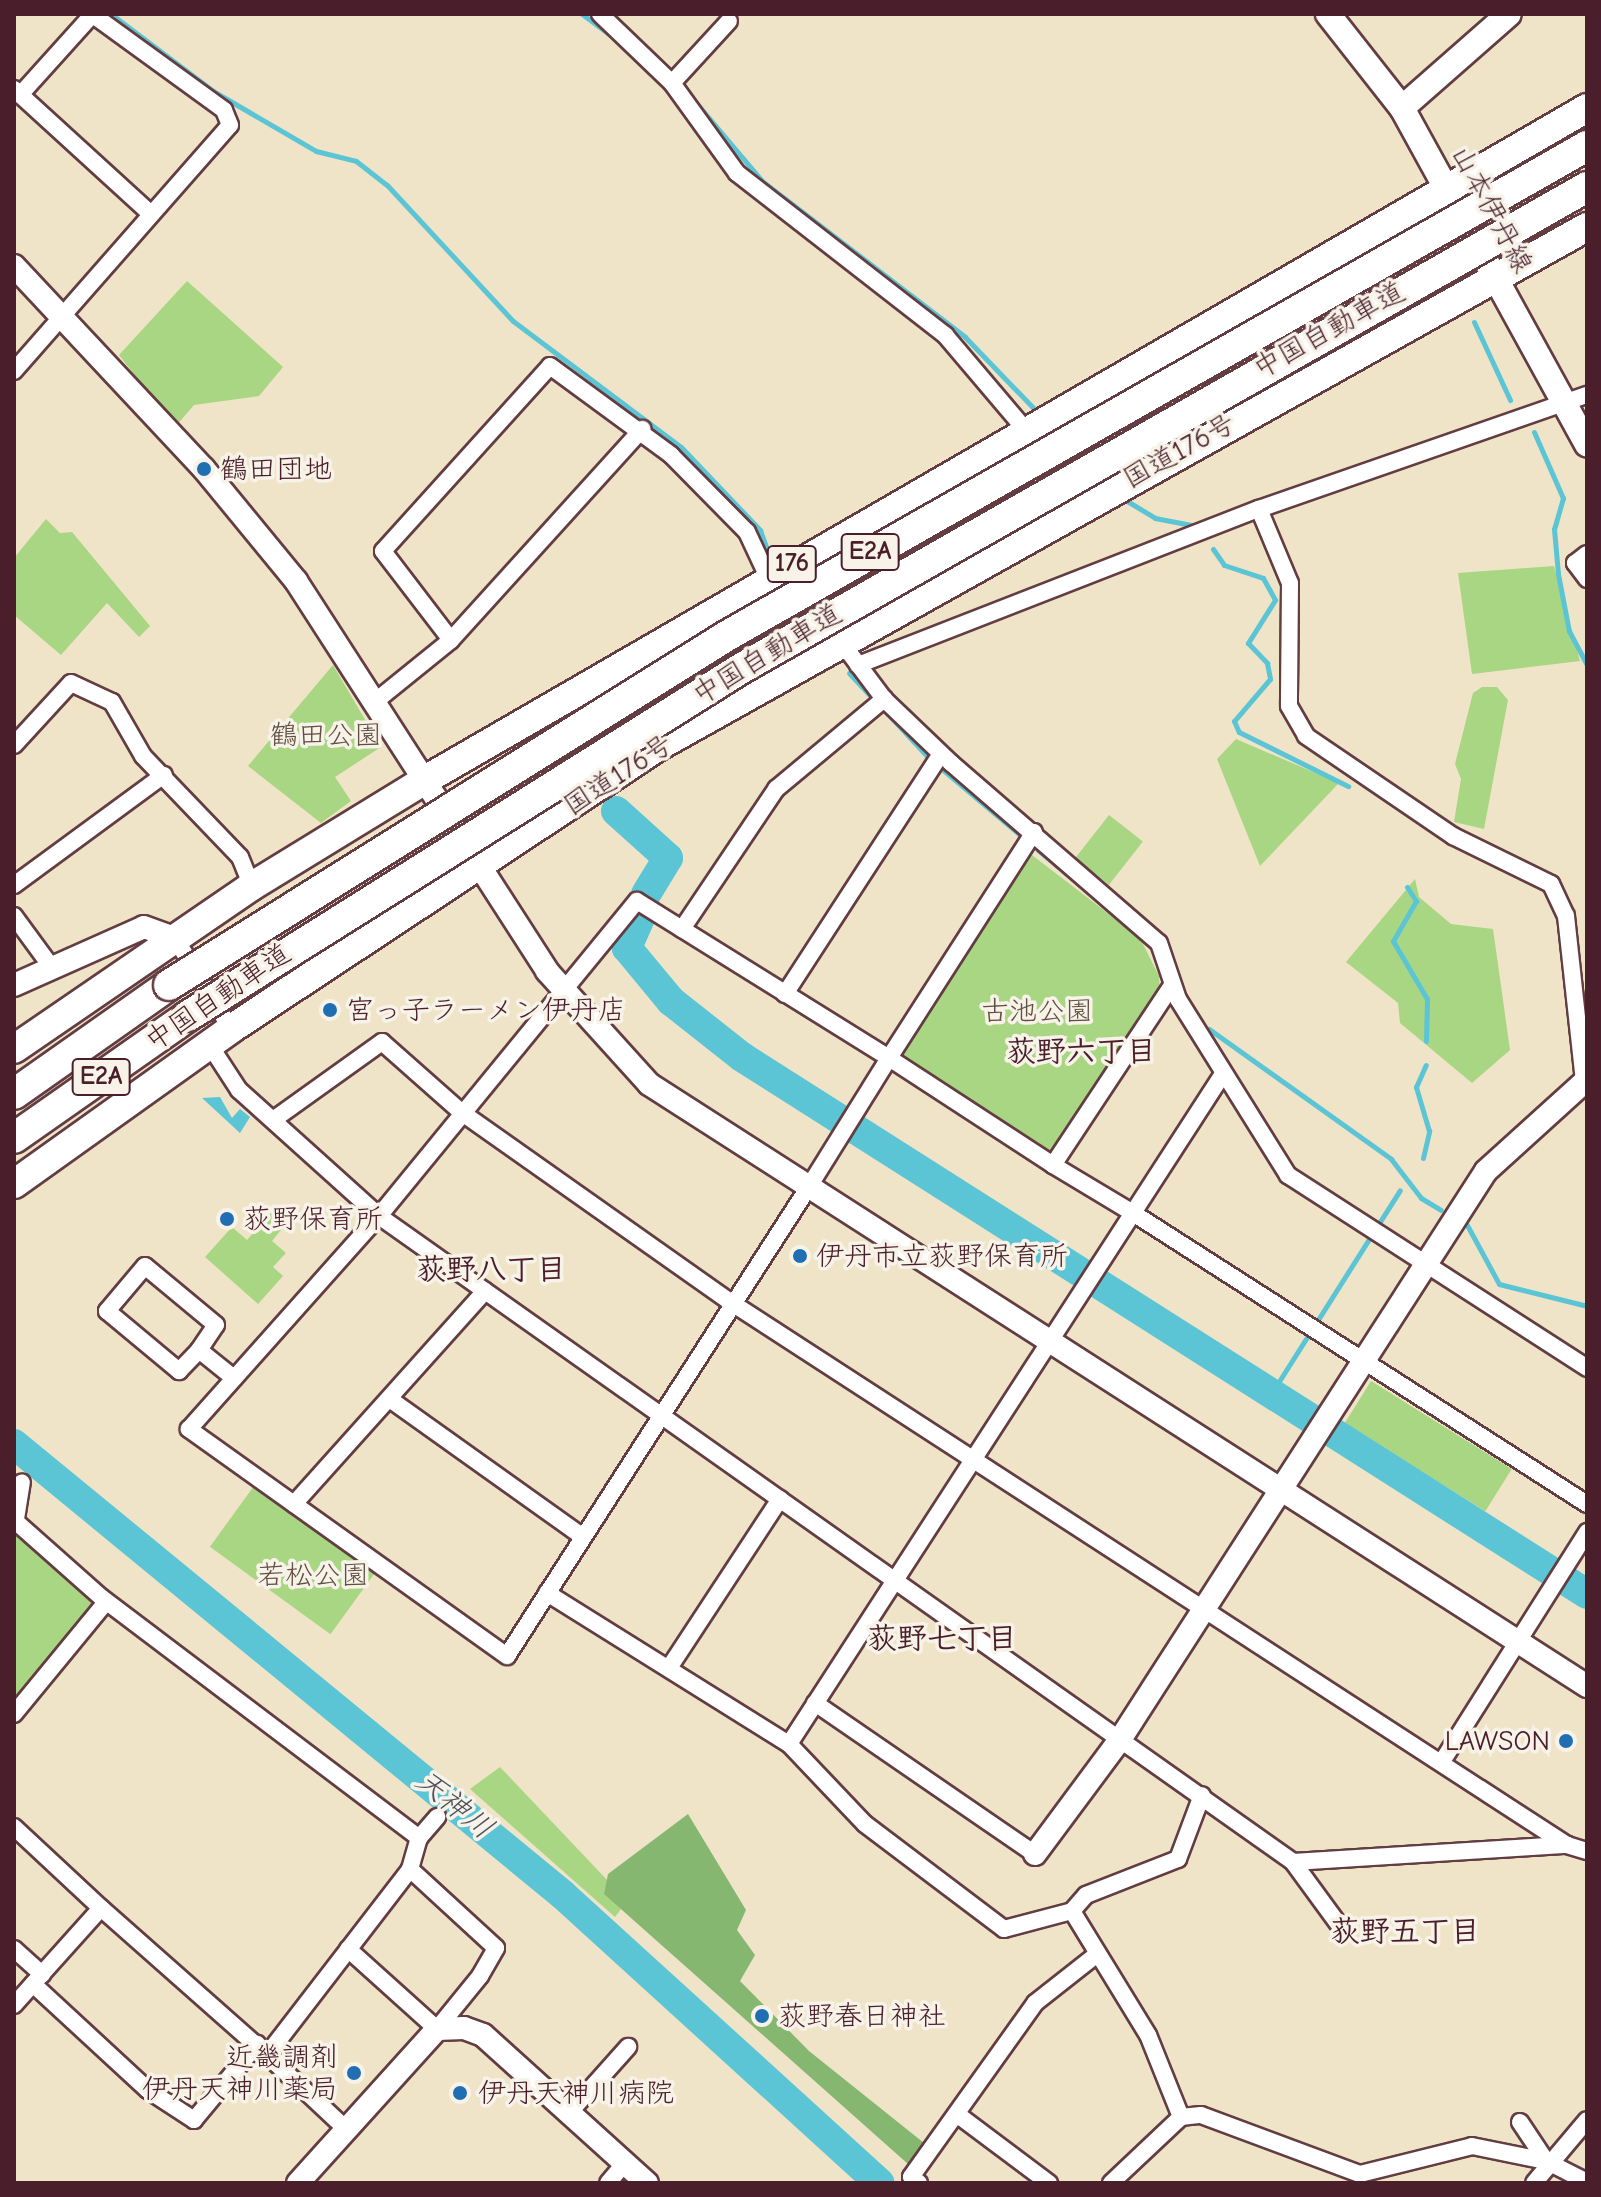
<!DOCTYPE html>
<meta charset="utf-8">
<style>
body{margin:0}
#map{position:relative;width:1601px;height:2197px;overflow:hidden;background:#efe4c7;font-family:"Comic Neue","Klee One",sans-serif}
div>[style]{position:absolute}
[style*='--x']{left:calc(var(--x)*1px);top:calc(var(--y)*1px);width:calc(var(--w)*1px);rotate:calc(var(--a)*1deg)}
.green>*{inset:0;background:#a9d683;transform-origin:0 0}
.forest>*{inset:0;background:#86b771}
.water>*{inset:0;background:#5bc5d5}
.stream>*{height:5px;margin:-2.5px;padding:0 2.5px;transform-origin:2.5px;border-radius:2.5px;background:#5bc5d5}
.river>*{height:30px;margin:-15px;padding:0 15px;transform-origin:15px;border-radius:15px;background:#5bc5d5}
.roads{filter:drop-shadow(2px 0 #633d42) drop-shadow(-2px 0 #633d42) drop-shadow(0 2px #633d42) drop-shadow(0 -2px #633d42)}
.minor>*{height:16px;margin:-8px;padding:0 8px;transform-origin:8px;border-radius:8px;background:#fff}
.tertiary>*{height:22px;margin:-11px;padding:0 11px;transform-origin:11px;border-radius:11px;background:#fff}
.secondary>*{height:24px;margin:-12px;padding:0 12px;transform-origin:12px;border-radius:12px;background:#fff}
.trunk>*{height:28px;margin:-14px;padding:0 14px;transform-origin:14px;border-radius:14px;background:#fff}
.motorway>*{height:30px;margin:-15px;padding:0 15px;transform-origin:15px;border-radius:15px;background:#fff}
.bridges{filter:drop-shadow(2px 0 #633d42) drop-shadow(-2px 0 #633d42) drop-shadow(0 2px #633d42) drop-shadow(0 -2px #633d42)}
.motorway-bridge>*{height:30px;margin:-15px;padding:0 15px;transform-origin:15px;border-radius:15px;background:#fff}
.dots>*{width:22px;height:22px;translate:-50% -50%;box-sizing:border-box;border:4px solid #f7f3e8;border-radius:50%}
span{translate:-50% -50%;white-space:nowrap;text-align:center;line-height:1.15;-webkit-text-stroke:7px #f7f3e8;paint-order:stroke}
.shield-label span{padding:2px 6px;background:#f7f3e8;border:2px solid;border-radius:6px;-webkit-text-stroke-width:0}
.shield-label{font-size:26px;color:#4a1f2b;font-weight:700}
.street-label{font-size:28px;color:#4a1f2b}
.poi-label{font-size:28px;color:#4a1f2b}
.left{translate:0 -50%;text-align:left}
.right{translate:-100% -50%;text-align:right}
.park-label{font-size:28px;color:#624d41}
.neighbourhood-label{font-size:30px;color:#4a1f2b;font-weight:700}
.water-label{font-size:30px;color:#4f515e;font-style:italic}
.frame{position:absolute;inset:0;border:16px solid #4a1f2b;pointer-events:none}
</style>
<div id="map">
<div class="green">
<div style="clip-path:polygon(187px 281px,283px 367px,259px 396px,194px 405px,175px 427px,119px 355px)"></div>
<div style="clip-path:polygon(46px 519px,60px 533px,72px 532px,150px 626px,139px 637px,107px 603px,61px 655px,14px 615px,14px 558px)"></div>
<div style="clip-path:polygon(1554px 566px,1580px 661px,1472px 674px,1458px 573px)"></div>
<div style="clip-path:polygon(333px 665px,381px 747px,335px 777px,351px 801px,321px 823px,248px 766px)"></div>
<div style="clip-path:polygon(1482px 687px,1497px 687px,1508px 700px,1484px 829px,1454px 822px,1461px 779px,1455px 764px,1473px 693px)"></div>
<div style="clip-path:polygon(1236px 739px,1339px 783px,1260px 866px,1217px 759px)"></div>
<div style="left:1109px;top:815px;width:43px;height:55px;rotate:38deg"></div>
<div style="clip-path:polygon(1028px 852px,1140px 938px,1159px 976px,1160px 992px,1053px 1156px,899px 1056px)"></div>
<div style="clip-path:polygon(1415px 879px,1419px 897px,1451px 924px,1493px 929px,1510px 1050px,1472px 1083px,1400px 1023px,1398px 1003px,1346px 962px)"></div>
<div style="clip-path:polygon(271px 1213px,285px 1225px,272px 1241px,286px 1253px,273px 1267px,283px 1276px,258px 1304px,205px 1257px,232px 1227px,247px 1240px)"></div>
<div style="left:1371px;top:1381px;width:166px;height:50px;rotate:32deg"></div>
<div style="left:254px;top:1486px;width:149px;height:75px;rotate:36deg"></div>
<div style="clip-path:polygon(14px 1534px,101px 1604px,23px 1699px,14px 1693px)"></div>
<div style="clip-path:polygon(500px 1767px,627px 1901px,615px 1917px,470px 1789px)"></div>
</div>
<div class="forest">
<div style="clip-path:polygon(688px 1814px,746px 1910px,737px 1930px,755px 1955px,740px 1981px,809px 2051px,929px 2147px,917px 2162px,908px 2164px,604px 1894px,608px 1874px)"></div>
</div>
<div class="water">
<div style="clip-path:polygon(220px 1097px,232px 1118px,240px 1109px,250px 1117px,240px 1133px,202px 1098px)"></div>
</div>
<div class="stream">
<div style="--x:111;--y:14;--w:128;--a:37"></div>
<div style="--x:213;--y:91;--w:119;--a:30.2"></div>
<div style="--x:316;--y:151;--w:41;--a:14"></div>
<div style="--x:356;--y:161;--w:39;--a:38"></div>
<div style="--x:387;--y:185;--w:185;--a:47.2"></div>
<div style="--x:513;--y:321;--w:210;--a:36.9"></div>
<div style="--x:681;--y:447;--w:115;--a:46.4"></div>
<div style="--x:760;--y:530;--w:23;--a:70"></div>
<div style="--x:582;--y:14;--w:44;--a:36.6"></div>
<div style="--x:681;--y:85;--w:126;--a:49.8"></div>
<div style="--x:762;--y:181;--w:256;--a:37.5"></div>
<div style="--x:965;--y:337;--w:107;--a:46.1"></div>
<div style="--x:1474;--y:322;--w:86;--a:65.2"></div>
<div style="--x:1534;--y:432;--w:72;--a:66.3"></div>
<div style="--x:1563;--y:498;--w:32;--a:106"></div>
<div style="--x:1554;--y:529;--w:45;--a:84.9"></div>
<div style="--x:1558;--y:574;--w:58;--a:79.1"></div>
<div style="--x:1569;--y:631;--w:38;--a:62"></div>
<div style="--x:1122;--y:498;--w:39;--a:31"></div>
<div style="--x:1155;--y:518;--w:37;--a:11"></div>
<div style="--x:1213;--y:549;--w:19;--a:55"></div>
<div style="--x:1224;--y:565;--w:41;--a:18.4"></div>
<div style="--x:1263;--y:578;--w:25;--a:61"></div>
<div style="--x:1275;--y:600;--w:51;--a:122.1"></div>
<div style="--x:1248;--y:643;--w:28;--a:46"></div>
<div style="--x:1267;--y:663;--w:16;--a:79"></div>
<div style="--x:1270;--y:679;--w:55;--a:130.6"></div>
<div style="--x:1234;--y:721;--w:12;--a:66"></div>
<div style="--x:1239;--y:732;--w:122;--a:26.4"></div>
<div style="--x:849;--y:673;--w:34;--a:47"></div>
<div style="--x:888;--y:714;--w:56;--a:47.2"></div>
<div style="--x:942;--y:769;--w:102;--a:40.2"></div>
<div style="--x:1038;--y:850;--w:47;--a:39.8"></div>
<div style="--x:1407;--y:887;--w:17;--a:57"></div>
<div style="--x:1416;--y:901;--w:46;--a:119.9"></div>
<div style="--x:1393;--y:941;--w:67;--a:59.6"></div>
<div style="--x:1427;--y:999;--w:42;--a:91.4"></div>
<div style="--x:1209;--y:1029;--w:224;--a:35.5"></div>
<div style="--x:1391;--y:1159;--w:49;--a:52.4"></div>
<div style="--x:1421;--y:1198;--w:23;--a:31"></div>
<div style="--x:1423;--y:1158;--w:28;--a:-77"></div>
<div style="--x:1429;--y:1131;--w:46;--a:-106.5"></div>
<div style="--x:1416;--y:1087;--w:24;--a:-66"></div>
<div style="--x:1467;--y:1225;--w:67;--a:61.5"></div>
<div style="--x:1499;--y:1284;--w:91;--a:14"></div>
<div style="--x:1271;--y:1394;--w:241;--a:-57.7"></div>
</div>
<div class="river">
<div style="--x:616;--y:811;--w:70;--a:42.1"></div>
<div style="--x:668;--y:858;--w:42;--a:121.4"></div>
<div style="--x:641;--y:916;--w:35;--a:114"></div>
<div style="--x:627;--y:948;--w:69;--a:50.3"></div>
<div style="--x:671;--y:1001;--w:90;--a:38.3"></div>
<div style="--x:742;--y:1057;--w:1001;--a:32.44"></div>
<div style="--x:14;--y:1444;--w:710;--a:39.4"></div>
<div style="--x:563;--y:1895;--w:428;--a:42.3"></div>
</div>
<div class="roads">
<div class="minor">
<div style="--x:600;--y:14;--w:100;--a:43.8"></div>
<div style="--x:672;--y:83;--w:84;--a:-47.4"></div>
<div style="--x:672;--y:83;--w:111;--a:54.2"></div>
<div style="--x:737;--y:173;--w:264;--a:37.9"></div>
<div style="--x:945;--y:335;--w:122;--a:49.7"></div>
<div style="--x:14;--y:89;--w:185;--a:42.4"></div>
<div style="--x:20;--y:95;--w:109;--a:-48"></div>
<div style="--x:14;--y:371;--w:327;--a:-48.7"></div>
<div style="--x:230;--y:125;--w:16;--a:-112"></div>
<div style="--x:224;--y:110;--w:163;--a:-144"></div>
<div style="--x:1259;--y:509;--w:80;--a:67.3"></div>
<div style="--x:1290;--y:583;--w:123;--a:90.5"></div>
<div style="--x:1289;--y:706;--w:34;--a:60"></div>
<div style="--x:1306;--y:736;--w:178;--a:34.2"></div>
<div style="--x:1453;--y:836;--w:109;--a:26.1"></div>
<div style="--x:1551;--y:884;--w:35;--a:65"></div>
<div style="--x:1566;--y:916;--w:167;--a:83.8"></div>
<div style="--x:1587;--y:554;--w:15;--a:143"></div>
<div style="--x:1575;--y:563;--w:20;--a:53"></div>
<div style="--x:451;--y:640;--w:285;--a:-47.8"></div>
<div style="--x:842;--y:643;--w:70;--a:53.1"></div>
<div style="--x:884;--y:699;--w:93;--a:43.7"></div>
<div style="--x:951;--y:763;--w:275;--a:40.9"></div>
<div style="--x:1159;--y:943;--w:59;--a:71.3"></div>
<div style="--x:1178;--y:999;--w:208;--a:58"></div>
<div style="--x:1288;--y:1175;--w:356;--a:32.8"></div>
<div style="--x:858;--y:665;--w:430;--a:-21.3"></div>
<div style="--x:1259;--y:509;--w:347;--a:-19.2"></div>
<div style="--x:377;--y:700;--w:95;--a:-39"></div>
<div style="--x:451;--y:640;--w:112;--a:-127.4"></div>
<div style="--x:383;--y:551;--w:249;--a:-47.9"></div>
<div style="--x:550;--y:366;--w:150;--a:36.3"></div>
<div style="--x:671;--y:455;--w:108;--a:45.4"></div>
<div style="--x:747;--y:532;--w:50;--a:65"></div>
<div style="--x:14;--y:745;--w:84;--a:-47.4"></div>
<div style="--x:71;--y:683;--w:45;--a:24.9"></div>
<div style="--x:112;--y:702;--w:62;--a:60.1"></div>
<div style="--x:143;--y:756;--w:140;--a:46.2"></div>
<div style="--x:240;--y:857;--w:31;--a:68"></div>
<div style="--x:1034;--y:832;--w:269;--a:122.7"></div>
<div style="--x:889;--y:1058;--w:153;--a:121.9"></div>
<div style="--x:808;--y:1188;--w:556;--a:122.75"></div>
<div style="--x:507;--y:1656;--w:391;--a:-144.5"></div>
<div style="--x:189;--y:1429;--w:285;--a:-48.3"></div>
<div style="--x:379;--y:1216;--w:407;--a:-50.7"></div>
<div style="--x:637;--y:901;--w:297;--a:31.9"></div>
<div style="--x:889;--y:1058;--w:196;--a:33.1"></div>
<div style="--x:1053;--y:1165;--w:93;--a:31"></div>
<div style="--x:1133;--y:1213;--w:539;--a:32.66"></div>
<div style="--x:14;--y:885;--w:186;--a:-36.3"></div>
<div style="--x:14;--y:916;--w:66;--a:53.7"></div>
<div style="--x:682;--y:929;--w:169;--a:-56.1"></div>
<div style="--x:776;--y:789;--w:141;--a:-39.8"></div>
<div style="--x:175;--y:938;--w:107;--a:58.4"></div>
<div style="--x:785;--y:994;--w:286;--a:-57"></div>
<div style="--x:209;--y:1044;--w:55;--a:56.9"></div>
<div style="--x:239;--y:1090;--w:188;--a:42"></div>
<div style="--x:379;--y:1216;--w:1119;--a:35.25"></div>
<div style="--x:1293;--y:1862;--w:275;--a:-3.6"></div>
<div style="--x:1567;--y:1845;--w:21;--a:17"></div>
<div style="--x:273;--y:1120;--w:134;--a:-35.6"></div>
<div style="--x:382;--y:1042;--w:106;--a:41.5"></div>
<div style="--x:461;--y:1112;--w:332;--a:35.2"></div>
<div style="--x:732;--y:1303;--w:995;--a:32.99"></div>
<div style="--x:1053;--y:1165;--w:216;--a:-56.5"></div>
<div style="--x:199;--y:1350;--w:30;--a:-56"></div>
<div style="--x:216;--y:1325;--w:92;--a:-140.3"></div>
<div style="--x:145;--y:1266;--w:59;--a:130.2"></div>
<div style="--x:107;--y:1311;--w:94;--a:39.8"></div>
<div style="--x:179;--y:1371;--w:29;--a:-46"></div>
<div style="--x:199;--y:1350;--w:45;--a:38.7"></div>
<div style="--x:391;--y:1400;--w:236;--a:35.5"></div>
<div style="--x:294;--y:1504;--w:286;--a:-48.1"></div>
<div style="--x:16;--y:1519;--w:37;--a:-81"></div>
<div style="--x:14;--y:1520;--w:118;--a:41.6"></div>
<div style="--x:102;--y:1598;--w:398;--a:37.1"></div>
<div style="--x:547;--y:1593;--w:285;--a:32"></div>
<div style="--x:789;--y:1744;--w:798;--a:-57.07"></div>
<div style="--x:669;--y:1668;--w:202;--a:-56.7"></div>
<div style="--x:815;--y:1703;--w:267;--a:34.5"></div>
<div style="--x:14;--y:1714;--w:145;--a:-50.6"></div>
<div style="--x:789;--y:1744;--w:110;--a:46.5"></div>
<div style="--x:865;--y:1824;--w:174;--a:37.1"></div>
<div style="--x:1004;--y:1929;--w:70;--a:-14.8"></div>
<div style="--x:1443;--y:1760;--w:270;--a:-57.7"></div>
<div style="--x:14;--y:1827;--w:119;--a:43"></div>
<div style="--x:1293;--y:1862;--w:83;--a:53.8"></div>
<div style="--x:14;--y:1949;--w:38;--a:42"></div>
<div style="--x:348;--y:1949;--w:120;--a:42"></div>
<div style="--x:437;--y:2029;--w:68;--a:-50.9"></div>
<div style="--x:480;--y:1976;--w:32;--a:-60"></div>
<div style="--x:496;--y:1948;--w:117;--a:-137.4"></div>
<div style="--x:410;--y:1869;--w:32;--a:-74"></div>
<div style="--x:419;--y:1838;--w:28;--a:-49"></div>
<div style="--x:33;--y:1984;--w:156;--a:42.7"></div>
<div style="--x:148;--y:2090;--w:55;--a:33.1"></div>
<div style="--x:194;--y:2120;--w:99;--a:-50.3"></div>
<div style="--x:14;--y:2005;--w:130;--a:-48.1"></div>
<div style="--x:101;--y:1908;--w:222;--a:41.5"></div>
<div style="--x:267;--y:2055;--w:235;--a:-52.4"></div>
<div style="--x:267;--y:2055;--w:108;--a:43.1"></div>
<div style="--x:569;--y:2113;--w:89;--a:-48.2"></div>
<div style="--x:958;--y:2115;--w:114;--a:36.8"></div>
<div style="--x:1181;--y:2117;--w:88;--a:-111.9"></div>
<div style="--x:1148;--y:2035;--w:145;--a:-121.5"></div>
<div style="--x:1072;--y:1911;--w:21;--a:-49"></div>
<div style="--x:1086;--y:1895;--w:99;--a:-21.4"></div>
<div style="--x:1178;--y:1859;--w:68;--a:-69.4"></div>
<div style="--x:1520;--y:2122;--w:47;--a:56.3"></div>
<div style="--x:1546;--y:2161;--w:46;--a:27.1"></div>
<div style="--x:608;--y:2183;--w:26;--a:-50"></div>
<div style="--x:919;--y:2183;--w:10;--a:-143"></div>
<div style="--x:911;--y:2177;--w:214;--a:-54.5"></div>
<div style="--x:1035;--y:2003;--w:78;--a:-38.2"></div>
<div style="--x:1111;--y:2183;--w:96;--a:-43.3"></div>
<div style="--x:1181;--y:2117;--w:20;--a:-6"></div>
<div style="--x:1201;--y:2115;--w:170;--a:20.4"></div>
<div style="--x:1360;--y:2174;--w:115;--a:-14"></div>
<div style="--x:1472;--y:2146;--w:76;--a:11.5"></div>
<div style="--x:1534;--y:2183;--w:82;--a:-49.9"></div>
</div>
<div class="tertiary">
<div style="--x:14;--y:266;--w:278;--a:46.9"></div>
<div style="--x:204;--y:469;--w:145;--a:50.6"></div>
<div style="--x:296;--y:581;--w:464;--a:57.2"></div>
<div style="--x:547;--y:971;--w:152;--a:47.9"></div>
<div style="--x:649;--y:1084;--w:1115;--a:32.69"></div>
<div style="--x:14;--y:985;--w:142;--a:-24"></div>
<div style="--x:144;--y:927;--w:33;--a:20"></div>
<div style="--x:1035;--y:1854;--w:144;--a:-53.4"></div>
<div style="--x:1121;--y:1738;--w:674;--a:-57.23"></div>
<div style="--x:1486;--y:1171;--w:132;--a:-42.2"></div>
<div style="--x:298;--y:2183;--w:207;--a:-47.9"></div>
<div style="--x:437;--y:2029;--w:27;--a:-2"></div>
<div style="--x:464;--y:2028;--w:20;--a:20"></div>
<div style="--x:483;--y:2035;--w:221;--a:42.1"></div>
</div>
<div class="secondary">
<div style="--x:1328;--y:14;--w:120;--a:51.8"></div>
<div style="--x:1402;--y:108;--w:384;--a:61.2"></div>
<div style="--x:1402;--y:108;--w:142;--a:-41.3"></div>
</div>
<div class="trunk">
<div style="--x:14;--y:1049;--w:288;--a:-34.4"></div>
<div style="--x:252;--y:886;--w:203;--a:-31.5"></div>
<div style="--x:425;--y:780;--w:1342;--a:-30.04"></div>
<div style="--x:14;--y:1184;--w:267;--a:-35.5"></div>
<div style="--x:231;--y:1029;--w:513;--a:-33.47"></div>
<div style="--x:659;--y:746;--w:1063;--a:-29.22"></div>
</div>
<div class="motorway">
<div style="--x:14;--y:1094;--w:189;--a:-35.1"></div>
<div style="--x:14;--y:1138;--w:213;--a:-35"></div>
</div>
</div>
<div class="bridges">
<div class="motorway-bridge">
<div style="--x:169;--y:985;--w:656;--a:-32.04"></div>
<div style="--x:725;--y:637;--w:992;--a:-29.67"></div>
<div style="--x:188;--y:1016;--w:654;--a:-32.14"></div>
<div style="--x:742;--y:668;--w:972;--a:-29.65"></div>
</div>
</div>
<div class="dots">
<div style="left:204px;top:469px;background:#1f6fb2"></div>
<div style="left:330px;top:1010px;background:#1f6fb2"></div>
<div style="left:227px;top:1219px;background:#1f6fb2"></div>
<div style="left:800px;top:1256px;background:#1f6fb2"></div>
<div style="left:1566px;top:1741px;background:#1f6fb2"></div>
<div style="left:762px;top:2016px;background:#1f6fb2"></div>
<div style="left:354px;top:2073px;background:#1f6fb2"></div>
<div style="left:460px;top:2093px;background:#1f6fb2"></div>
</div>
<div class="shield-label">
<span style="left:870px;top:552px">E2A</span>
<span style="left:792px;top:564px">176</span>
<span style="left:101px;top:1077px">E2A</span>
</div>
<div class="street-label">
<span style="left:1492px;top:209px;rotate:62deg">山本伊丹線</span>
<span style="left:1329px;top:330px;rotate:-29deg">中国自動車道</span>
<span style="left:1179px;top:451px;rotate:-29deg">国道176号</span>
<span style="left:767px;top:654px;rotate:-31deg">中国自動車道</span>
<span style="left:618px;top:775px;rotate:-33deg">国道176号</span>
<span style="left:218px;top:997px;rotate:-34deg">中国自動車道</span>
</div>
<div class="poi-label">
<span class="left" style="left:220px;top:469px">鶴田団地</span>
<span class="left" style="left:346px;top:1010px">宮っ子ラーメン伊丹店</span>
<span class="left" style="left:243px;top:1219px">荻野保育所</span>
<span class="left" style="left:816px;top:1256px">伊丹市立荻野保育所</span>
<span class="right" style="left:1550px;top:1741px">LAWSON</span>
<span class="left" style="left:778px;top:2016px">荻野春日神社</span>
<span class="right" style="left:338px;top:2073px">近畿調剤<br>伊丹天神川薬局</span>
<span class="left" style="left:478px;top:2093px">伊丹天神川病院</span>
</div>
<div class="park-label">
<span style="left:326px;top:735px">鶴田公園</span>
<span style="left:1037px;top:1011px">古池公園</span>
<span style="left:313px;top:1575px">若松公園</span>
</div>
<div class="neighbourhood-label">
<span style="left:1081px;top:1052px">荻野六丁目</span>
<span style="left:491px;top:1270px">荻野八丁目</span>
<span style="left:942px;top:1639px">荻野七丁目</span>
<span style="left:1405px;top:1932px">荻野五丁目</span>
</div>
<div class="water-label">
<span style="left:454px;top:1805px;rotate:39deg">天神川</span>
</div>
<div class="frame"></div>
</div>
